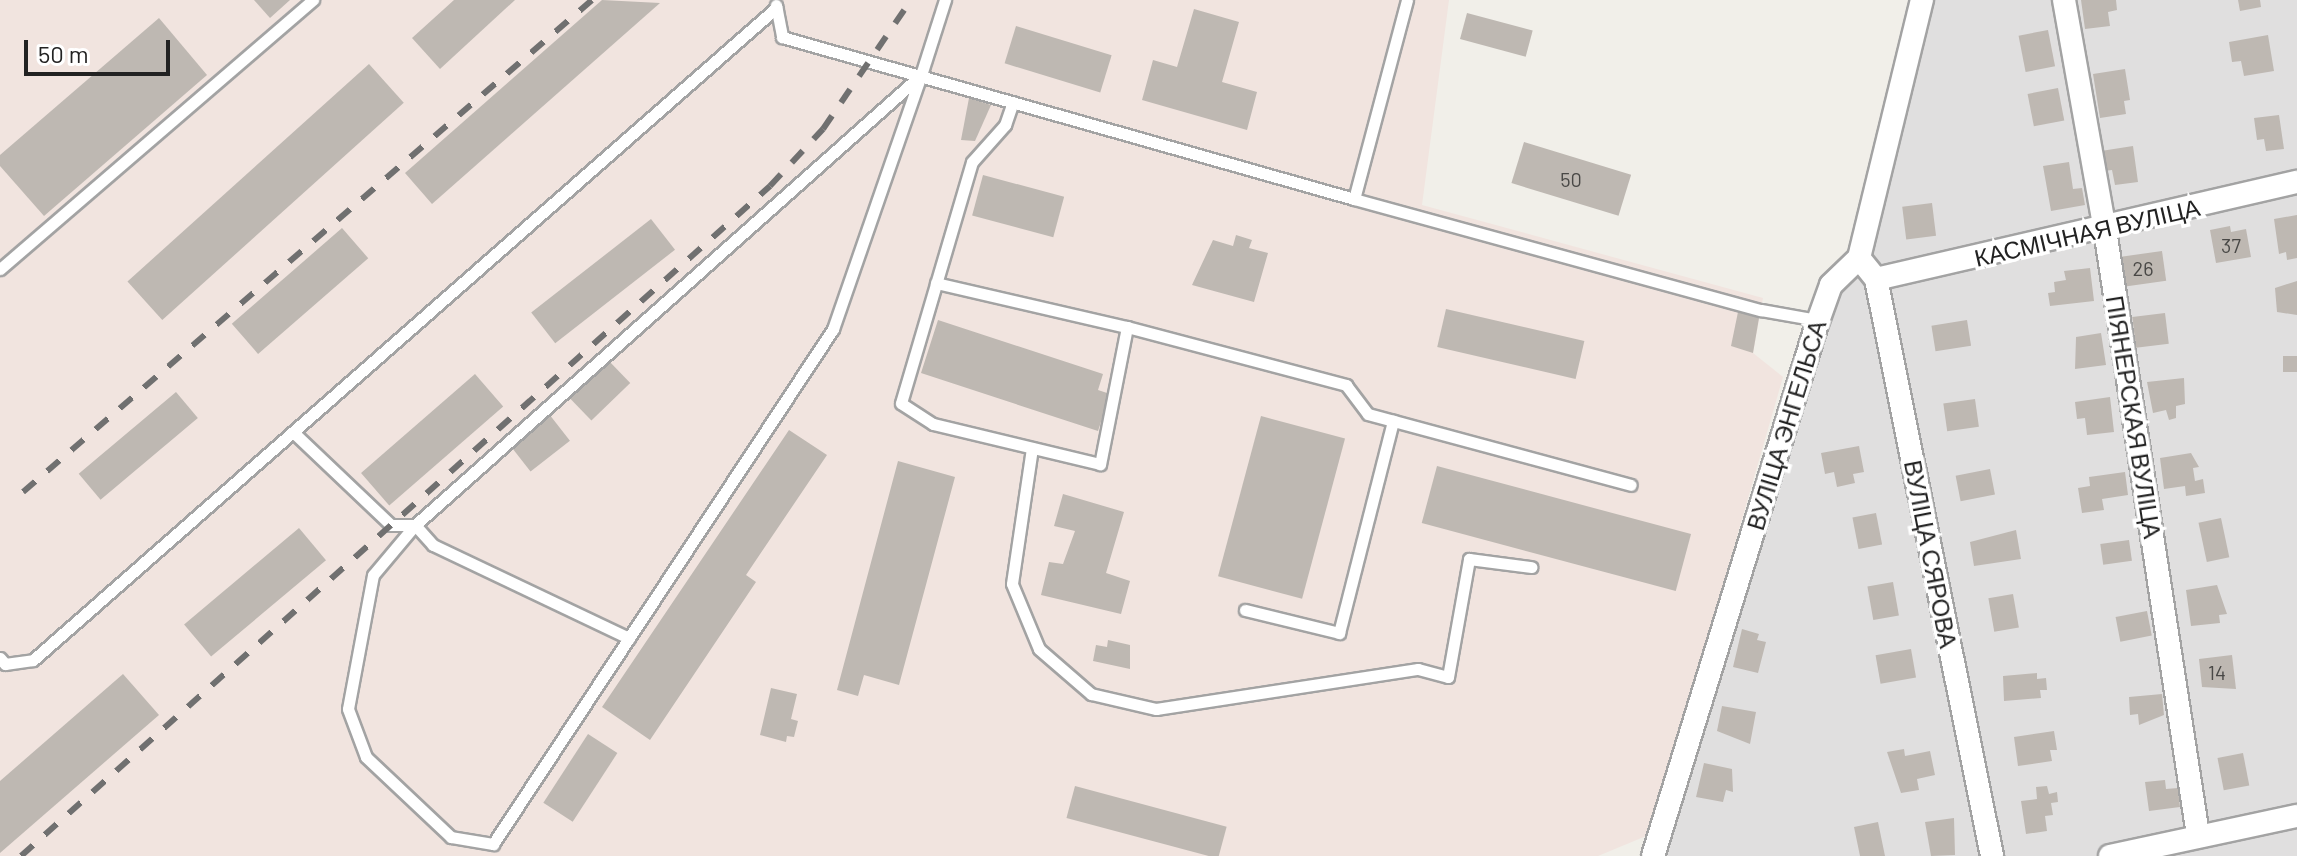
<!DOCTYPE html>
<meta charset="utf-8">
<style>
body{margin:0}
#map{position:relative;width:2297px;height:856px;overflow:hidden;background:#f1efe9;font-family:Barlow,sans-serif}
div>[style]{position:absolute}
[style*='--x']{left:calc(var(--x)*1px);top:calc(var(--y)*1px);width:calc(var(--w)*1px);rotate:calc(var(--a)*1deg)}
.residential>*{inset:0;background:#e0dfdf}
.military>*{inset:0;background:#f1e4df}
.building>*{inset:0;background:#beb8b2;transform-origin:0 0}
.roads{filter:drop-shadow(2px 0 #a3a3a3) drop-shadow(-2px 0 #a3a3a3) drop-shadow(0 2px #a3a3a3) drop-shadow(0 -2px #a3a3a3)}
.lane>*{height:11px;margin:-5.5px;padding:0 5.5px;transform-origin:5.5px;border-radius:5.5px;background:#fff}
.street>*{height:22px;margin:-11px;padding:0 11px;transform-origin:11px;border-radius:11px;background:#fff}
.rail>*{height:6px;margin-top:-3px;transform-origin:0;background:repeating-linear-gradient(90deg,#707070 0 16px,transparent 0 32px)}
span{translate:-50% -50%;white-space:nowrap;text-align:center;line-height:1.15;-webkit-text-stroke:7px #fff;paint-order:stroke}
.number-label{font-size:20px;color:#494846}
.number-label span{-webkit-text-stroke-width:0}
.street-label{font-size:24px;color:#222}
.scale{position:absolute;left:24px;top:40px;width:146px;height:36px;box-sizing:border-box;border:4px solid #222;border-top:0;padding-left:10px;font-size:24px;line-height:28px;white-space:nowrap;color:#222;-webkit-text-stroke:6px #fff;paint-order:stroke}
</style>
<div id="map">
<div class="residential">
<div style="clip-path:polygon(1934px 0,2297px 0,2297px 856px,1667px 856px,1835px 299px,1871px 253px)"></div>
</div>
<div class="military">
<div style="clip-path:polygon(0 0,1449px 0,1422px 205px,1763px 298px,1753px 353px,1783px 377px,1651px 834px,1598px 856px,0 856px)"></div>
</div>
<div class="building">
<div style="clip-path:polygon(254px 0,290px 0,270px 18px)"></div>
<div style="clip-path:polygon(454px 0,515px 0,440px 69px,412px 38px)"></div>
<div style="clip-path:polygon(602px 0,660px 3px,432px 204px,405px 173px)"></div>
<div style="clip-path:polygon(2081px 0,2116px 0,2117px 10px,2108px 12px,2110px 26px,2085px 29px)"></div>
<div style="clip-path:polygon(2238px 0,2260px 0,2261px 7px,2240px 11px)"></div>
<div style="clip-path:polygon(1194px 9px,1239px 22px,1222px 82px,1257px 92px,1247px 130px,1142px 100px,1153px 60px,1177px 67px)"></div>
<div style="left:1467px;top:13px;width:68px;height:27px;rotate:15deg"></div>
<div style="clip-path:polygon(159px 18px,207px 75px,44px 216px,0 166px,0 155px)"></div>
<div style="left:1016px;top:26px;width:100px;height:39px;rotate:17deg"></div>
<div style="left:2048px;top:30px;width:37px;height:30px;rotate:79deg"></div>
<div style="clip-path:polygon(2268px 35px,2274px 71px,2244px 76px,2241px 61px,2232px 62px,2229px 42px)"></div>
<div style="left:369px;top:64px;width:52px;height:325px;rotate:48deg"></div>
<div style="clip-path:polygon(2125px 69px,2130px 100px,2124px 101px,2126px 114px,2100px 118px,2093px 74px)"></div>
<div style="left:2058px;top:88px;width:33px;height:31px;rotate:79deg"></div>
<div style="clip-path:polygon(969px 98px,991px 105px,975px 141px,961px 140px)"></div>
<div style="clip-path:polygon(2279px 115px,2284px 149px,2266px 151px,2264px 139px,2257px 140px,2254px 118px)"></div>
<div style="left:1524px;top:142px;width:112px;height:43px;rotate:17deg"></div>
<div style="clip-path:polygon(2133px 146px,2138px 182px,2115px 185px,2112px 170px,2104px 171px,2101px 151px)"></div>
<div style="clip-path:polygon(2069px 162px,2073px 189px,2082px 188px,2085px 205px,2051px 211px,2043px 166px)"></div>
<div style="left:983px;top:175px;width:84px;height:42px;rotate:15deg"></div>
<div style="left:1932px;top:203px;width:33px;height:30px;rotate:83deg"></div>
<div style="clip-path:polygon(2297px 215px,2297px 258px,2287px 260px,2286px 252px,2279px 254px,2274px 219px)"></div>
<div style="left:651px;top:219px;width:39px;height:152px;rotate:52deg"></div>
<div style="clip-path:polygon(2230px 226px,2231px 232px,2246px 229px,2251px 257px,2216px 263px,2210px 230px)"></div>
<div style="left:342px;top:228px;width:40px;height:146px;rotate:49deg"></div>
<div style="clip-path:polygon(1236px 235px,1252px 240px,1249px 248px,1268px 253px,1254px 302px,1192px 285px,1213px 240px,1233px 246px)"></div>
<div style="left:2162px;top:251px;width:30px;height:43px;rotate:82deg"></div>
<div style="clip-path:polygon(2090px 268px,2094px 301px,2050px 306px,2048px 293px,2055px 292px,2054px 282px,2066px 280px,2064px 271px)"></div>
<div style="clip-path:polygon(2297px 281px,2297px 315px,2277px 312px,2275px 288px)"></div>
<div style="left:1446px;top:309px;width:142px;height:39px;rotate:13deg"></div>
<div style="clip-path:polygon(1738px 312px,1759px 318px,1753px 353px,1731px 346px)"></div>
<div style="left:2165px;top:313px;width:31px;height:33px;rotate:83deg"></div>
<div style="clip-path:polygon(938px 320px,1103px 374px,1098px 390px,1110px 394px,1098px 431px,921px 373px)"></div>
<div style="left:1967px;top:320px;width:26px;height:36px;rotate:81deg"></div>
<div style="clip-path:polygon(2101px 333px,2106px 365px,2075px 369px,2076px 337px)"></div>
<div style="left:2297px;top:356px;width:16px;height:14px;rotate:90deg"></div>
<div style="left:608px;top:360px;width:32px;height:54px;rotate:46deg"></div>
<div style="left:475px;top:374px;width:43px;height:151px;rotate:49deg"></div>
<div style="clip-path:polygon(2184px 378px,2185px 404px,2176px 406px,2176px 418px,2169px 420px,2166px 410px,2153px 413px,2147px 382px)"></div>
<div style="left:176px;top:392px;width:34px;height:127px;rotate:50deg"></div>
<div style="clip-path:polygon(2110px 397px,2114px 432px,2087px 435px,2085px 418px,2077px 419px,2075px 402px)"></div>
<div style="left:1975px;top:399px;width:28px;height:32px;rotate:82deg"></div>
<div style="left:549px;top:414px;width:34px;height:50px;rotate:52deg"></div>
<div style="left:1261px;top:416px;width:87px;height:166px;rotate:15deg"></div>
<div style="clip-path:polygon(789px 430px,827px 455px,746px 575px,756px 582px,650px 740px,602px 707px)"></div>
<div style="clip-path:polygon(1859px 446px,1864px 472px,1853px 474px,1855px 483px,1837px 487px,1834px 472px,1825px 474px,1821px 453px)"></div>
<div style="clip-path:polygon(2191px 453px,2199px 467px,2193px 468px,2195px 481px,2203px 479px,2205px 493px,2186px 496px,2185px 486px,2164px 489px,2160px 458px)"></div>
<div style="clip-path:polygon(898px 461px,955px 477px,899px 685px,864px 675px,858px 696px,837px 690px)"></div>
<div style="left:1437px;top:466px;width:263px;height:59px;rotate:15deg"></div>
<div style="left:1990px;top:469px;width:26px;height:35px;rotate:79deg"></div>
<div style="clip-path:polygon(2125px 472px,2128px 495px,2102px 499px,2104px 510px,2082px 513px,2078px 488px,2090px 486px,2089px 477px)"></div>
<div style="clip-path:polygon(1063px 494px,1124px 512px,1106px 573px,1130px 581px,1121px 614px,1041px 595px,1049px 562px,1063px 564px,1075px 531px,1054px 526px)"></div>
<div style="left:1876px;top:513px;width:32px;height:24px;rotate:79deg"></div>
<div style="left:2221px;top:518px;width:40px;height:23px;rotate:78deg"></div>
<div style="left:299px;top:528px;width:42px;height:150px;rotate:50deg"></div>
<div style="clip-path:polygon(2016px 530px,2021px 559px,1974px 566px,1970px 542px)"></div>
<div style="left:2129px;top:540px;width:21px;height:29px;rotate:82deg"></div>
<div style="left:1893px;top:582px;width:34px;height:26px;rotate:80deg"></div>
<div style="clip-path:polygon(2217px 585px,2227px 614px,2219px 615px,2220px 623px,2191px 626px,2186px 590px)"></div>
<div style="left:2013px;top:594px;width:34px;height:25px;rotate:80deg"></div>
<div style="left:2147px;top:611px;width:25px;height:32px;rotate:79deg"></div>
<div style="clip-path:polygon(1742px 629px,1759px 634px,1757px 640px,1766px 642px,1758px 673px,1733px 667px)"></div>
<div style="clip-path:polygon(1108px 640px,1130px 645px,1130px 669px,1093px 661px,1096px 645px,1107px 647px)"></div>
<div style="left:1911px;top:649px;width:29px;height:36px;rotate:80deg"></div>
<div style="clip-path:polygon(2232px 655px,2236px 689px,2202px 687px,2199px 659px)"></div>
<div style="clip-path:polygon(2037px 673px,2037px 679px,2046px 678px,2047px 690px,2040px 690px,2041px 698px,2004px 701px,2003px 676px)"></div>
<div style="clip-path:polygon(123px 674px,159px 715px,0 853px,0 781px)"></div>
<div style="clip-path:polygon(771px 688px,797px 694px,791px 719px,798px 721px,794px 737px,787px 736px,786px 742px,760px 735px)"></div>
<div style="clip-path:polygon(2162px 694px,2164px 715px,2139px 725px,2138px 714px,2130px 715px,2129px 697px)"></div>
<div style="clip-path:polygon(1722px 706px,1756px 712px,1750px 744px,1717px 731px)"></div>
<div style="clip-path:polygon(2054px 731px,2057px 750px,2050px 750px,2052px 761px,2018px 766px,2014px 737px)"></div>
<div style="left:588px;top:734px;width:35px;height:82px;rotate:33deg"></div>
<div style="clip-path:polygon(1904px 749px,1905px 756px,1930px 751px,1935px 775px,1917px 779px,1919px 790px,1901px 793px,1887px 752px)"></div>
<div style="left:2243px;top:753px;width:33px;height:26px;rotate:79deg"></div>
<div style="clip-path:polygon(1704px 763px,1732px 769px,1733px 792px,1726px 790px,1723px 802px,1696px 797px)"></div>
<div style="clip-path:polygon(2165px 780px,2166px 789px,2178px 788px,2180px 807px,2149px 811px,2145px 782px)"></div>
<div style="left:1075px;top:786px;width:157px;height:33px;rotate:15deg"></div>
<div style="clip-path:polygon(2047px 786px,2049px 794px,2057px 792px,2058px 802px,2051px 803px,2053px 815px,2045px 816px,2047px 831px,2026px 834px,2021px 801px,2037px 799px,2036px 787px)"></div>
<div style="clip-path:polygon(1954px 818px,1955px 855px,1931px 856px,1925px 822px)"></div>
<div style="clip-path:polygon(1878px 822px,1885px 856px,1860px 856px,1854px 827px)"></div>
</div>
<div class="roads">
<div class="lane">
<div style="--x:1407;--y:0;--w:206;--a:104.9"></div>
<div style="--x:1354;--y:199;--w:422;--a:15.3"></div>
<div style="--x:1761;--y:310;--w:58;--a:10"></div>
<div style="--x:776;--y:5;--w:33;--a:79"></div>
<div style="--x:782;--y:37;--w:594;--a:15.81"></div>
<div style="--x:921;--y:75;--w:677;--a:138.35"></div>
<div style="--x:415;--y:525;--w:65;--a:130"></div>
<div style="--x:373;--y:575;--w:136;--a:100.6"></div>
<div style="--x:348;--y:709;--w:51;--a:69.4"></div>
<div style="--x:366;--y:757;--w:117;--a:43.3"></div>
<div style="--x:451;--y:837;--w:43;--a:9.5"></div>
<div style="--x:493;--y:844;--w:617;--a:-56.57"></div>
<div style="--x:833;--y:329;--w:269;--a:-70.9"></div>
<div style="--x:921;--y:75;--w:79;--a:-72.3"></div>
<div style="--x:0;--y:269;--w:413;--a:-40.7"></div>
<div style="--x:936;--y:283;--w:196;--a:13"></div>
<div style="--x:1127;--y:327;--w:140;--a:101.1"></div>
<div style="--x:1100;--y:464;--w:172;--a:-166.5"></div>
<div style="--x:933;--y:424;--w:38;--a:-147"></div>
<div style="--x:901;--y:403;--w:251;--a:-73.6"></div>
<div style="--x:972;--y:162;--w:50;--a:-48.3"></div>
<div style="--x:1005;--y:125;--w:24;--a:-71"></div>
<div style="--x:1127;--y:327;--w:227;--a:14.8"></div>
<div style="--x:1346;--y:385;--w:36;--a:53"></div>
<div style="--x:1368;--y:414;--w:272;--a:15.1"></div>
<div style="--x:293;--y:432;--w:135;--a:43.5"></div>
<div style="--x:391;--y:525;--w:24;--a:0"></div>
<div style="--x:415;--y:525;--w:27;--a:48"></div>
<div style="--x:433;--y:545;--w:217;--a:25.4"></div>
<div style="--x:1032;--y:448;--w:137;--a:98.4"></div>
<div style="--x:1012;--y:584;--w:70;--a:67.4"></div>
<div style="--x:1039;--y:649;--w:69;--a:40.9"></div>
<div style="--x:1091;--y:694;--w:67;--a:13"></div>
<div style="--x:1156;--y:709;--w:265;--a:-8.7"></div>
<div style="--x:1418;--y:669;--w:31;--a:15"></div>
<div style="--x:1448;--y:677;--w:120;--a:-79.9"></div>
<div style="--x:1469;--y:559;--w:63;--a:7.4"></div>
<div style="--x:1245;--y:610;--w:97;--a:13.7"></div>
<div style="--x:1339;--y:633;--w:219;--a:-75.7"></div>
<div style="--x:0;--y:658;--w:8;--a:50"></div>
<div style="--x:5;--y:664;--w:28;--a:-8"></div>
<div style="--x:33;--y:660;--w:989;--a:-41.27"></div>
</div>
<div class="street">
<div style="--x:2064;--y:0;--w:234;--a:79.9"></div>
<div style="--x:2105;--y:230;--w:612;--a:81.26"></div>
<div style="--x:1859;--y:258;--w:27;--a:51"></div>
<div style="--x:1876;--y:279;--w:589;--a:78.63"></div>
<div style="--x:1876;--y:279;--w:432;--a:-13"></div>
<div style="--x:1653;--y:856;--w:557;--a:-72.87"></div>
<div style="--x:1817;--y:324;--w:41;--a:-70.3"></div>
<div style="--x:1831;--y:285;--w:39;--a:-44"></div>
<div style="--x:1859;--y:258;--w:266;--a:-76.3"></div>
<div style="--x:2110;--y:856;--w:191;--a:-12.1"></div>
</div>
</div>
<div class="rail">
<div style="--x:23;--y:492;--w:752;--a:-40.85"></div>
<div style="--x:21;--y:856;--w:1005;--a:-41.81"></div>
<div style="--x:770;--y:186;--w:78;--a:-47.1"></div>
<div style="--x:823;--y:129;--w:156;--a:-55.7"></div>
</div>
<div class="number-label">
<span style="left:1571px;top:179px">50</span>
<span style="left:2231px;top:245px">37</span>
<span style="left:2143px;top:268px">26</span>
<span style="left:2217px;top:672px">14</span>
</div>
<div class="street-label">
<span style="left:2087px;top:232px;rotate:-13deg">КАСМІЧНАЯ ВУЛІЦА</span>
<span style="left:2134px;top:417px;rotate:81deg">ПІЯНЕРСКАЯ ВУЛІЦА</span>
<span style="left:1786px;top:425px;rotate:-73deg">ВУЛІЦА ЭНГЕЛЬСА</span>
<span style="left:1931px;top:554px;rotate:79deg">ВУЛІЦА СЯРОВА</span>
</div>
<div class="scale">50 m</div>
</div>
